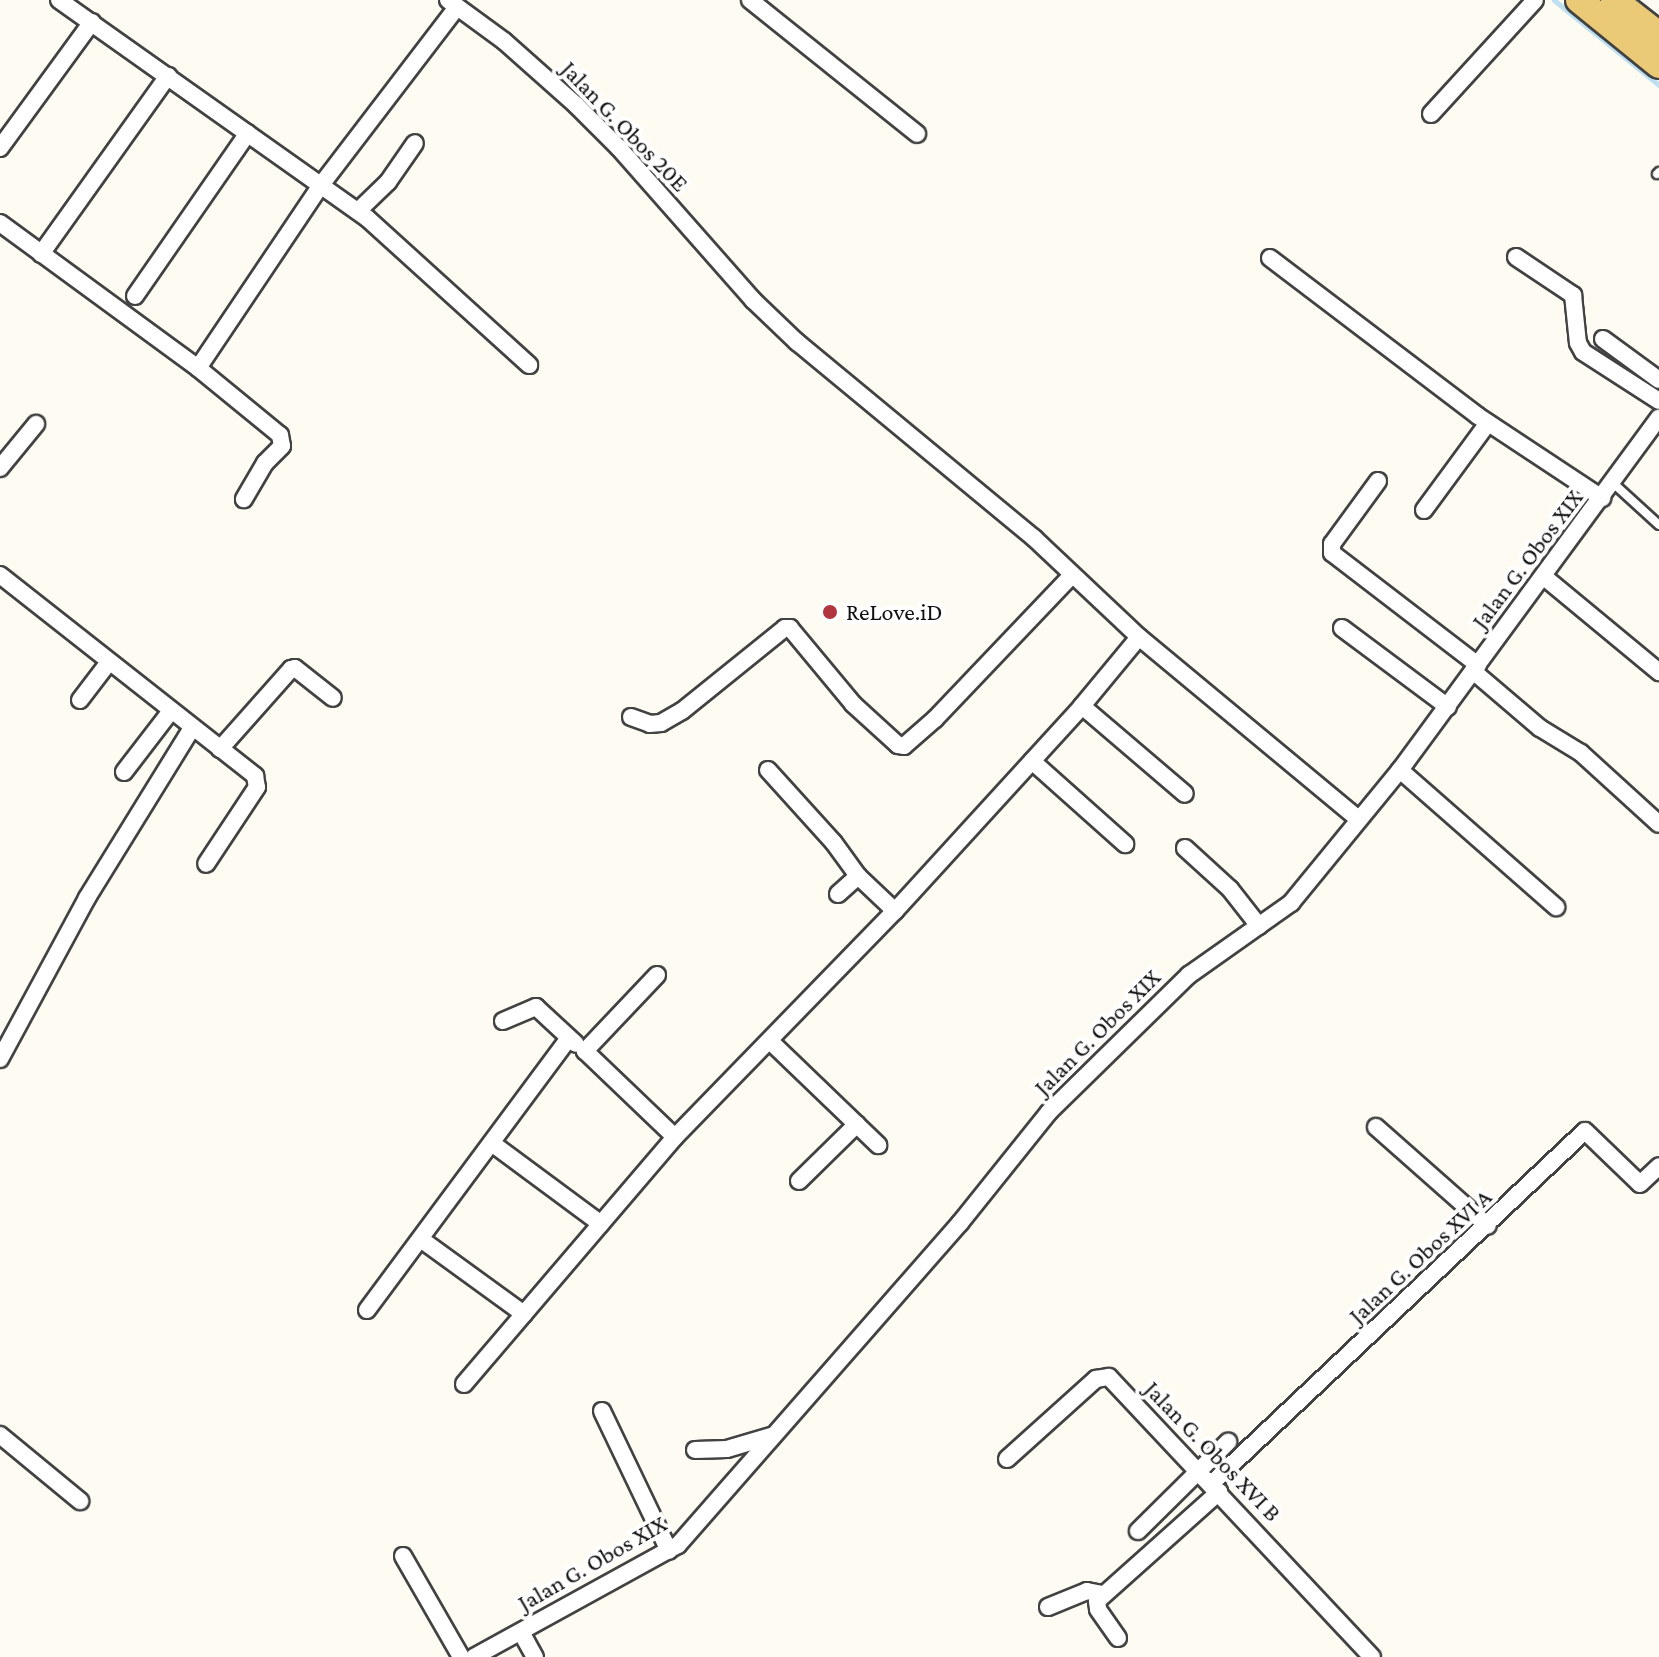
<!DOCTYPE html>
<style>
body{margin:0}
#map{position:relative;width:1659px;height:1657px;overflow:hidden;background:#fefbf3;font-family:"Crimson Pro",serif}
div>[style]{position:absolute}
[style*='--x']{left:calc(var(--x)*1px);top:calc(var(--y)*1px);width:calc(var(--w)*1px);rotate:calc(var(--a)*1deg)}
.stream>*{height:5px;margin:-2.5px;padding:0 2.5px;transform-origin:2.5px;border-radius:2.5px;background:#bddff0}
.roads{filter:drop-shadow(2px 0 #424242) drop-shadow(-2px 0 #424242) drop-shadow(0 2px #424242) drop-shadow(0 -2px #424242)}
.service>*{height:8px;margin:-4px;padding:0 4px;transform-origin:4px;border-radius:4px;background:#fff}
.minor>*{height:16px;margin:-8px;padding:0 8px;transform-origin:8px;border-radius:8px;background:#fff}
.primary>*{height:26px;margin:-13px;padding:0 13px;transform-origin:13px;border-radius:13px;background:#eaca77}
.dots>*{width:22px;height:22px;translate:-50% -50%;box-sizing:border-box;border:4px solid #fff;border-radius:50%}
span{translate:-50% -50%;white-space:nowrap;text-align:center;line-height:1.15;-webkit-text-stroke:8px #fff;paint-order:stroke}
.street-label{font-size:24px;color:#0f0f0f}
.poi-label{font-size:24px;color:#0f0f0f}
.left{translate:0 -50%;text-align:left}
</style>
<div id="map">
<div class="stream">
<div style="--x:1554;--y:0;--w:135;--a:39"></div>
<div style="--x:1641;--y:4;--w:16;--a:40"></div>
</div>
<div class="roads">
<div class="service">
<div style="--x:1657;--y:174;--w:3;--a:-45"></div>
<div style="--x:1613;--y:483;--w:62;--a:42.4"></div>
</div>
<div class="minor">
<div style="--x:59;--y:0;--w:377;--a:35.3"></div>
<div style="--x:367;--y:218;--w:219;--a:42.2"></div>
<div style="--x:448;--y:0;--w:69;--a:36.2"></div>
<div style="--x:504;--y:41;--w:96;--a:41.6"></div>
<div style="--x:576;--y:105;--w:61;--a:45"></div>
<div style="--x:619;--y:148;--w:203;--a:48.6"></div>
<div style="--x:753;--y:300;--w:61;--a:43.7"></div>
<div style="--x:797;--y:342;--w:308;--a:39.6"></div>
<div style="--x:1034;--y:538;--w:144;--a:43.3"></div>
<div style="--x:1139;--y:637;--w:283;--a:39.7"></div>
<div style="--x:750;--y:0;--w:214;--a:38.7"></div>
<div style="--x:1431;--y:114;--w:154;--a:-47.6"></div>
<div style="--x:0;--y:148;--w:156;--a:-53.9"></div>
<div style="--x:358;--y:211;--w:42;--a:-44"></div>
<div style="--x:388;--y:182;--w:47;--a:-55.3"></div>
<div style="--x:0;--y:223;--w:245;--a:36.2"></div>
<div style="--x:198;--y:368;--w:106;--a:39.3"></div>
<div style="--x:280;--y:435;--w:11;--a:80"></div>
<div style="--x:282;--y:446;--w:24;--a:135"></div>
<div style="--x:265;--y:463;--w:42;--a:120.3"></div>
<div style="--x:41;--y:254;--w:219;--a:-54.5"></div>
<div style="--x:1516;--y:257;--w:69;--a:33.7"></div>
<div style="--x:1573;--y:295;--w:48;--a:84.1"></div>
<div style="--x:1578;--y:343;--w:10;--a:61"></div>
<div style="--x:1583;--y:352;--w:90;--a:32.8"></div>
<div style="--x:1270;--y:258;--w:261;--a:37.2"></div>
<div style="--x:1478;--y:416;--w:149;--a:33.5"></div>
<div style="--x:135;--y:296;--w:198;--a:-55.3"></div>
<div style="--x:1603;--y:339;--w:69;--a:36.2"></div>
<div style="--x:198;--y:368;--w:220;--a:-56.1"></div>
<div style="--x:321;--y:185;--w:224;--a:-52.6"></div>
<div style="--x:0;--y:468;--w:57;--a:-50.7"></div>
<div style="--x:1378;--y:481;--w:78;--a:126.1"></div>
<div style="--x:1332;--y:544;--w:9;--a:90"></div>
<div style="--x:1332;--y:553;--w:184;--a:37.5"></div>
<div style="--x:1424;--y:510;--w:108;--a:-53.7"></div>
<div style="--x:0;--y:575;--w:325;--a:38.2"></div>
<div style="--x:255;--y:776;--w:11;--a:80"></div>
<div style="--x:257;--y:787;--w:92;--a:123.5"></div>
<div style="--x:1543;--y:576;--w:151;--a:39.6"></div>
<div style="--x:1342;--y:628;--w:132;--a:36.7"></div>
<div style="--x:1473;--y:671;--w:88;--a:40.4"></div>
<div style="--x:1540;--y:728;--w:48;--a:31.4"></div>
<div style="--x:1581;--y:753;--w:105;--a:42.3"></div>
<div style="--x:80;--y:700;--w:48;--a:-52.7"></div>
<div style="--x:1082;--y:706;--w:135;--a:40.5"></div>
<div style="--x:631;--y:717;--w:20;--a:20"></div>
<div style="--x:650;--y:724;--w:11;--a:-5"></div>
<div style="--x:661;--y:723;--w:24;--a:-30"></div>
<div style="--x:682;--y:711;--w:132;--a:-38.9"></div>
<div style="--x:785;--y:628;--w:5;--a:0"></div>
<div style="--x:790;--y:628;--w:99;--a:50.3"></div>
<div style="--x:853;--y:704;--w:61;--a:42.3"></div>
<div style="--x:898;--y:745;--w:6;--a:9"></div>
<div style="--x:904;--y:746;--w:41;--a:-41.1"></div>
<div style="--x:935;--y:719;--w:197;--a:-46.4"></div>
<div style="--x:220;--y:749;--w:107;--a:-48.4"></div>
<div style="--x:291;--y:669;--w:4;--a:-14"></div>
<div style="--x:295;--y:668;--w:48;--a:38.3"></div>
<div style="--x:1032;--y:761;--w:125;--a:41.7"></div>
<div style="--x:768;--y:770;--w:98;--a:47.9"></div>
<div style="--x:834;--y:843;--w:41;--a:54"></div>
<div style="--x:858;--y:876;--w:51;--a:43.4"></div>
<div style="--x:1400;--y:770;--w:208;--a:41.3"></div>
<div style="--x:124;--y:772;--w:77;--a:-52.4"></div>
<div style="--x:1185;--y:848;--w:61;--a:42.3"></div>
<div style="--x:1230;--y:889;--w:47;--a:51.9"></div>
<div style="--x:838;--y:894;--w:27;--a:-42"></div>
<div style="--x:657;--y:975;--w:105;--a:133.5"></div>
<div style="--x:585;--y:1051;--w:124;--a:43.7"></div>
<div style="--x:503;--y:1021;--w:36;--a:-23"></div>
<div style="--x:536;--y:1007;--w:54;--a:42.8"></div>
<div style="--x:771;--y:1042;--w:149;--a:43.9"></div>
<div style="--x:0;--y:1059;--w:183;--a:-61.6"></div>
<div style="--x:87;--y:898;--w:200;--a:-58.3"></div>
<div style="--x:1376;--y:1127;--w:149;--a:41.5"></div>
<div style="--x:493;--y:1144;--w:134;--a:36.5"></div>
<div style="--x:799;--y:1181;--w:81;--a:-44.5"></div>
<div style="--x:422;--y:1240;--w:126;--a:36"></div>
<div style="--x:367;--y:1310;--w:339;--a:-53.4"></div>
<div style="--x:464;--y:1384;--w:325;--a:-49.5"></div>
<div style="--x:675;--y:1137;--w:315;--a:-45.8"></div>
<div style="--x:895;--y:911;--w:277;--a:-47.6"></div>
<div style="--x:1082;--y:706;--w:89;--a:-50.4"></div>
<div style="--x:602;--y:1411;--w:155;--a:64.4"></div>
<div style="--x:0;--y:1435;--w:104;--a:39.5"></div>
<div style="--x:695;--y:1450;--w:32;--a:-2"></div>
<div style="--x:727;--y:1449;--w:46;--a:-16.5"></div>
<div style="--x:1007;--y:1459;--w:120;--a:-42"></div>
<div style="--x:1096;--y:1379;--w:13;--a:-9"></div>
<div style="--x:1109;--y:1377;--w:384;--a:46.8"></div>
<div style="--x:1211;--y:1484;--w:514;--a:-43.35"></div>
<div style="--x:1585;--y:1131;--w:76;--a:43.9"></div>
<div style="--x:1640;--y:1184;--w:26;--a:-43"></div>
<div style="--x:1138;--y:1531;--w:127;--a:-44.7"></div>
<div style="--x:403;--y:1556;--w:116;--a:60.1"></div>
<div style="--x:1048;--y:1607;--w:42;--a:-22.3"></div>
<div style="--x:1087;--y:1591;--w:16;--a:11"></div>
<div style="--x:521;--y:1632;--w:29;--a:61"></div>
<div style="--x:1118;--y:1638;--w:35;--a:-125"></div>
<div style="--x:1098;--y:1609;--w:8;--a:-97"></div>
<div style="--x:1097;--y:1601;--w:164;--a:-41.8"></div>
<div style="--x:474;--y:1657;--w:233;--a:-28.8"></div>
<div style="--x:678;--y:1545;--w:428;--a:-48.8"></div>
<div style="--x:960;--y:1223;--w:142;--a:-51.3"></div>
<div style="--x:1049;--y:1112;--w:196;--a:-44.4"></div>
<div style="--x:1189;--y:975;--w:125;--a:-35.2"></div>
<div style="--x:1291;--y:903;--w:172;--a:-50.7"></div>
<div style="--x:1400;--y:770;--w:437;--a:-53.7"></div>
</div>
<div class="primary">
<div style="--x:1579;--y:0;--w:103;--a:39.1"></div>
<div style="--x:1614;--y:0;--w:57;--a:37.9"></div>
</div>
</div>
<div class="dots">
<div style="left:830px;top:612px;background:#b13640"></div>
</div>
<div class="street-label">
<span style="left:625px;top:126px;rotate:46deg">Jalan G. Obos 20E</span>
<span style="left:1527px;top:559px;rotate:-53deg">Jalan G. Obos XIX</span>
<span style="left:1097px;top:1032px;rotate:-45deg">Jalan G. Obos XIX</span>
<span style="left:1420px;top:1256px;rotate:-43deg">Jalan G. Obos XVI A</span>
<span style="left:1213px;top:1451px;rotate:46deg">Jalan G. Obos XVI B</span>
<span style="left:592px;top:1563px;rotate:-30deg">Jalan G. Obos XIX</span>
</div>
<div class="poi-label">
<span class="left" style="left:846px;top:612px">ReLove.iD</span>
</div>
</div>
